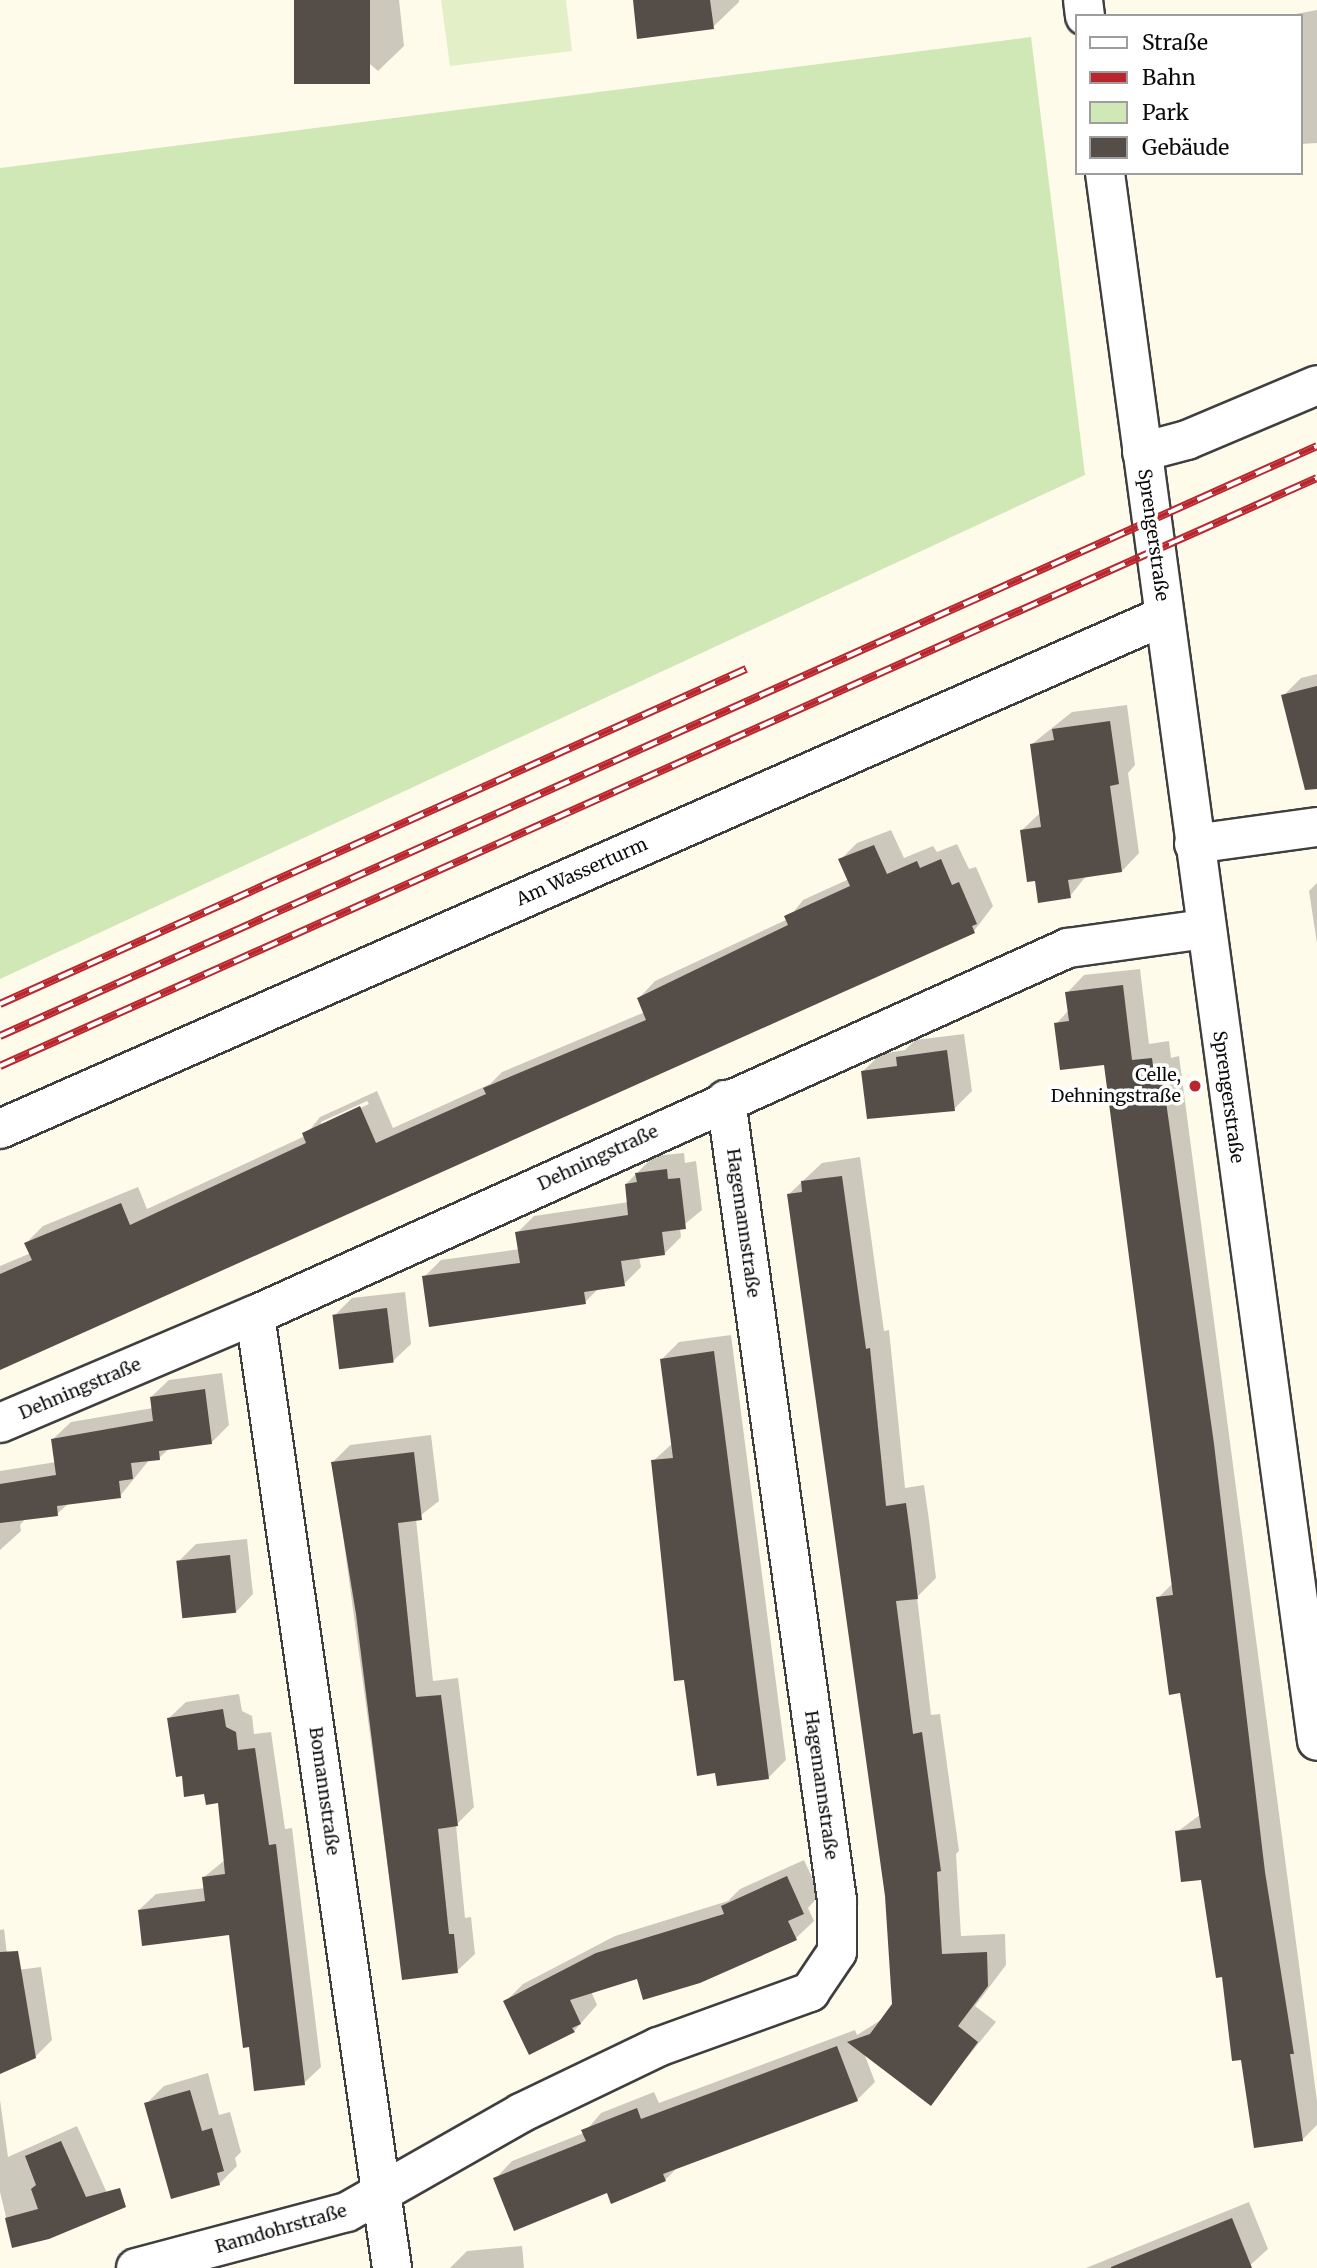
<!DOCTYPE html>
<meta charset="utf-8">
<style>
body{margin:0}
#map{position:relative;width:1317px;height:2268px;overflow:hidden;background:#fffbeb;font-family:Merriweather,serif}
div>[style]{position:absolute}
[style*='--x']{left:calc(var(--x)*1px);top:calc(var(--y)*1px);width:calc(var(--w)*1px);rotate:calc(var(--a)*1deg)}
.green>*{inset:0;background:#d0e8b6}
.pitch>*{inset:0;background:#e2efc7}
.shadow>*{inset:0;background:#0003}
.building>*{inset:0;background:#544d48;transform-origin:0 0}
.roads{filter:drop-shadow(2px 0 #3f3f3f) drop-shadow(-2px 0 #3f3f3f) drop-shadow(0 2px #3f3f3f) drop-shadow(0 -2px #3f3f3f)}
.minor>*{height:38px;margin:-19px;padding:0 19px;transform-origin:19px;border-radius:19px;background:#fff}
.rail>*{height:8px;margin-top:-4px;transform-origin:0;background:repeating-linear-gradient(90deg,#fff 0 16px,#ba262d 0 32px);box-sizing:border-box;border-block:2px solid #ba262d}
.dots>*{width:19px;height:19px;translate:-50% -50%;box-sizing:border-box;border:4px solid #fff;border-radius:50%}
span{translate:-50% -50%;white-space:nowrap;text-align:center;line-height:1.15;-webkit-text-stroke:7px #fff;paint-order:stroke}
.street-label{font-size:18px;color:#0c0c0c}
.poi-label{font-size:18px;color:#0c0c0c}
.right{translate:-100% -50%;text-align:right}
.legend{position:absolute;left:1075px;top:14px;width:228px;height:161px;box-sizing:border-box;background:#fff;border:2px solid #9e9e9e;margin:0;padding:9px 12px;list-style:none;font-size:21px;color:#0c0c0c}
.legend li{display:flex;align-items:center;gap:14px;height:35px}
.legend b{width:35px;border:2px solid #9e9e9e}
</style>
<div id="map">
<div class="green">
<div style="clip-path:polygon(1031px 37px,1085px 475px,0 979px,0 168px)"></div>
</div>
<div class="pitch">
<div style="clip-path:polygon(441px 0,566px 0,572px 51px,450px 66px)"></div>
</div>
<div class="shadow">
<div style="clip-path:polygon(296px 0,399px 0,404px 46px,378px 71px)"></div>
<div style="clip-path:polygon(634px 0,739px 0,739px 2px,713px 27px)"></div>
<div style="clip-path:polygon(1317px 10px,1317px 143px,1301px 144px,1301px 16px,1285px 16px)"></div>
<div style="clip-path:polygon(1317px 674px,1317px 762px,1283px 696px,1301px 678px)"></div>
<div style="clip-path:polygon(1127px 705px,1135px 765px,1128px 773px,1139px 853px,1122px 871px,1087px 875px,1070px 896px,1037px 879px,1022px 830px,1040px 813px,1032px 744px,1072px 712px)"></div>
<div style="clip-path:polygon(evenodd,891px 830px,904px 858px,933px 846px,937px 852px,957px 844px,969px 869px,976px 867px,993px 906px,974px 931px,0 1366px,0 1266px,31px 1253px,26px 1243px,43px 1226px,138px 1187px,147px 1209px,305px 1136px,320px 1117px,377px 1091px,393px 1128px,490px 1084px,502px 1072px,645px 1012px,639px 998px,655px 981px,788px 919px,803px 900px,849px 879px,840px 860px,857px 843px,891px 830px,367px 1101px,369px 1104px,321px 1126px,321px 1122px,367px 1101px)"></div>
<div style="clip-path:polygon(1317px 883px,1317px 943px,1309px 891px)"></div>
<div style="clip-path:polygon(1140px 969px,1149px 1044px,1169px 1041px,1171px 1058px,1179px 1056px,1317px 2101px,1317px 2125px,1302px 2140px,1243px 2058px,1203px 1878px,1177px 1832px,1201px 1814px,1182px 1691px,1158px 1598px,1173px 1583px,1106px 1063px,1056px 1024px,1069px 1010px,1067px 993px,1084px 975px)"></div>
<div style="clip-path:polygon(964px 1034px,972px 1091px,954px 1109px,863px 1071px,881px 1054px,905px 1050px,915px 1040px)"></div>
<div style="clip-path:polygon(684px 1153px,685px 1163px,696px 1161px,702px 1210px,680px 1228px,681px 1237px,664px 1254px,639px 1257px,641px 1267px,624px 1284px,599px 1288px,585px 1302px,424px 1277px,441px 1260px,520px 1249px,517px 1233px,534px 1216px,629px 1202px,626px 1184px,654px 1156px)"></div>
<div style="clip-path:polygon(860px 1157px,884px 1331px,889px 1330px,905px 1488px,924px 1485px,929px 1520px,936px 1578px,917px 1597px,931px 1715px,940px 1714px,959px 1851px,956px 1854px,961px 1936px,1005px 1934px,1006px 1965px,975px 2006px,996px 2022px,930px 2103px,864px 2053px,875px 2082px,857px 2100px,679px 2166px,665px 2180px,608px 2191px,495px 2179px,512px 2161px,584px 2133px,601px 2113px,654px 2092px,659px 2103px,855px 2030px,857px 2035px,884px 2018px,894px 2005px,887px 1896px,789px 1194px,822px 1163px)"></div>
<div style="clip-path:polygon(405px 1292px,411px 1344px,393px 1361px,334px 1316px,352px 1298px)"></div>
<div style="clip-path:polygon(731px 1335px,786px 1760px,768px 1778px,653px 1461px,673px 1443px,661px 1360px,679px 1342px)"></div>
<div style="clip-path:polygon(222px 1373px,229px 1425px,211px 1443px,170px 1448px,159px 1458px,150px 1459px,120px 1496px,69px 1503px,57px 1514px,26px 1518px,20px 1525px,21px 1531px,0 1550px,0 1471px,56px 1462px,53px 1439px,71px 1422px,153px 1408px,151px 1397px,169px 1380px)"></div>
<div style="clip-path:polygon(431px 1435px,439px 1501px,416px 1519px,433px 1681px,458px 1678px,474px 1807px,456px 1825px,465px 1918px,471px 1917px,475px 1954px,457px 1971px,403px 1978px,333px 1462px,350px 1445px)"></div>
<div style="clip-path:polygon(247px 1539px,253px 1594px,236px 1612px,178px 1562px,196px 1544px)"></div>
<div style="clip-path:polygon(239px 1694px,242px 1711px,252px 1716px,254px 1734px,271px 1732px,285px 1829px,292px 1828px,321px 2067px,304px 2083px,231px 1933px,139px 1910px,156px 1894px,205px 1888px,204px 1877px,225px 1860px,219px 1801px,183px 1775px,169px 1718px,186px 1702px)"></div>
<div style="clip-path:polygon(804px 1860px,820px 1895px,808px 1908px,814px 1921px,796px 1938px,700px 1981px,638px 1977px,591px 1991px,597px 2005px,574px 2031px,505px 2002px,523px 1984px,615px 1936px,728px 1901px,740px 1889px)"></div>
<div style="clip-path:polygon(4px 1929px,9px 1971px,41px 1967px,52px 2040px,35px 2057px,0 2073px,0 1930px)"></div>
<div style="clip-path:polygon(208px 2073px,219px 2115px,230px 2112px,241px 2152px,235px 2158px,237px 2166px,219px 2184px,146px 2104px,164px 2086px)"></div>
<div style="clip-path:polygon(0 2100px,8px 2157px,77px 2126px,111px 2202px,13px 2246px,0 2192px)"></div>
<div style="clip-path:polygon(1249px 2202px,1268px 2249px,1247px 2268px,1086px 2268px)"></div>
<div style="clip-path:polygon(522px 2246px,524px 2268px,450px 2268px,467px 2251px)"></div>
</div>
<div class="building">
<div style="left:294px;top:0;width:76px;height:84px"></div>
<div style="clip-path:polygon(633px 0,710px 0,714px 29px,637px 39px)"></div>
<div style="clip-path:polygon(1317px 686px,1317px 789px,1305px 790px,1281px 695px)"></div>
<div style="clip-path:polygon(1110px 721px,1119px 784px,1110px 786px,1122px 872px,1068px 880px,1071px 898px,1038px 903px,1035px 881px,1027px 882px,1020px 830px,1041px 827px,1030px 744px,1054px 740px,1052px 729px)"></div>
<div style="clip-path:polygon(874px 845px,887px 874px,917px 861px,920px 868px,941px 859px,952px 885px,959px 882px,977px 924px,972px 926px,975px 933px,0 1370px,0 1274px,32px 1260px,24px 1243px,121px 1203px,130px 1225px,306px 1143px,302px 1133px,360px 1106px,376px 1143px,486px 1094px,483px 1088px,646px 1020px,637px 998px,788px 925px,784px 916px,850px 886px,838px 859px)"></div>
<div style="clip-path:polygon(1123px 985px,1132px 1060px,1152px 1058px,1154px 1074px,1162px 1073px,1214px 1444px,1265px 1872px,1294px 2054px,1290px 2054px,1303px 2141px,1254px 2148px,1241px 2060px,1232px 2061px,1222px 1977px,1216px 1978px,1201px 1880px,1181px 1882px,1175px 1831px,1201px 1828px,1180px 1693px,1169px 1695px,1156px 1597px,1173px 1595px,1104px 1065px,1060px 1070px,1054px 1023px,1069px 1021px,1065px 992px)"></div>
<div style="clip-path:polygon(947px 1050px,955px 1111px,867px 1119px,861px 1071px,897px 1066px,896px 1057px)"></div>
<div style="clip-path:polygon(667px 1169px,668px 1179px,680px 1178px,686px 1229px,662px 1232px,665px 1255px,621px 1261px,625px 1286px,584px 1292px,586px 1304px,429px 1327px,422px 1276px,520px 1263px,515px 1232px,628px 1215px,625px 1184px,637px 1182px,635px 1173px)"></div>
<div style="clip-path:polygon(842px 1176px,866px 1349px,870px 1348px,886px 1506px,906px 1503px,911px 1540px,918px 1599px,896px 1601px,913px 1734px,922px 1732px,941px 1871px,937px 1872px,942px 1954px,987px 1952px,988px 1986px,958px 2026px,978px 2042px,931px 2106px,847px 2042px,870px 2034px,892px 2004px,885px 1896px,787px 1194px,802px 1192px,801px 1181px)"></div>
<div style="left:387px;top:1308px;width:55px;height:55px;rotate:83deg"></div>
<div style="clip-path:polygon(714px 1351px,769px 1779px,717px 1786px,715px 1773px,697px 1776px,684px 1680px,674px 1681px,651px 1460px,673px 1458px,660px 1359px)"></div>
<div style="clip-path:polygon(205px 1389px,212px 1444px,159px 1451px,160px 1460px,131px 1463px,133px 1479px,119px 1481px,121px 1498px,57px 1506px,58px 1516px,0 1523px,0 1484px,56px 1475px,51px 1439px,153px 1421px,150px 1397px)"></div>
<div style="clip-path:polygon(414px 1452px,422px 1520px,398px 1523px,416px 1697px,441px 1695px,458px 1826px,438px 1829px,449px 1934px,454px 1934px,458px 1973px,402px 1980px,356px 1614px,331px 1462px)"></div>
<div style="left:230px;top:1555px;width:58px;height:54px;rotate:84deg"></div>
<div style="clip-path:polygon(223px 1709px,226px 1727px,236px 1732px,238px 1750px,255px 1748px,269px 1845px,276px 1844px,305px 2085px,254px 2091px,249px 2047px,243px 2048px,229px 1935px,142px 1946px,138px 1910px,205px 1901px,202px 1877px,225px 1874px,218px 1803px,206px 1805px,204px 1794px,184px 1797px,182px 1776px,176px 1777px,167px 1718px)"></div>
<div style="clip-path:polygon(787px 1876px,804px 1914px,788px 1921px,797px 1940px,700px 1983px,643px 2000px,637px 1979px,570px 2000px,581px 2024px,572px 2028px,575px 2032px,529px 2055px,503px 2001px,596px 1953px,724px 1914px,721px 1906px)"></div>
<div style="clip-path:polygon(18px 1951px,36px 2058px,0 2074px,0 1952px)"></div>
<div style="clip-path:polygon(837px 2046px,858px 2101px,663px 2174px,666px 2181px,611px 2204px,607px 2193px,514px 2231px,493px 2178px,586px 2141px,581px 2130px,637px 2108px,641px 2119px)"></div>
<div style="clip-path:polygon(190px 2090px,202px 2131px,212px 2128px,224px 2171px,217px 2173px,220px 2185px,171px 2199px,144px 2103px)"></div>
<div style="clip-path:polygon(61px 2141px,86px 2197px,120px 2188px,126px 2207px,49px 2239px,12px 2248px,5px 2218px,38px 2209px,31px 2189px,36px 2185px,25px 2156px)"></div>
<div style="clip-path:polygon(1232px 2218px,1252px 2268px,1111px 2268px,1111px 2267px)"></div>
</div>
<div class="roads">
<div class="minor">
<div style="--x:1083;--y:0;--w:16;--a:83"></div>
<div style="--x:1105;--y:173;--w:1582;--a:82.3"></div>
<div style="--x:1142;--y:452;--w:47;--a:-14.9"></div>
<div style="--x:1187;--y:440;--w:141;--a:-22.9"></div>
<div style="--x:1194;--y:844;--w:124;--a:-7.9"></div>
<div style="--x:0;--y:1129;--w:1272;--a:-23.78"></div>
<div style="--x:255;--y:1315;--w:963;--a:81.82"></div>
<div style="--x:0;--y:1423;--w:277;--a:-23"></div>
<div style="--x:255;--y:1315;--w:892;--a:-24.3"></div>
<div style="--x:1068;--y:948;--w:138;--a:-7.9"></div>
<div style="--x:136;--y:2268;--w:218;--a:-14.9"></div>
<div style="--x:347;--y:2212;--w:200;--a:-29.6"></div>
<div style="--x:521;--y:2113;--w:152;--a:-25.7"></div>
<div style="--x:658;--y:2047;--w:162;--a:-19.9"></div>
<div style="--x:810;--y:1992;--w:48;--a:-56"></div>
<div style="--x:837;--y:1952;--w:52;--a:-90"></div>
<div style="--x:837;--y:1900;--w:808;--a:-97.9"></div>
</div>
</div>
<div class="rail">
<div style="--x:0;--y:1004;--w:818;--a:-24.18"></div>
<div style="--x:0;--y:1036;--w:1443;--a:-24.13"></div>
<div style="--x:0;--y:1066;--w:1442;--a:-24.06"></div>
</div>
<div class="dots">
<div style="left:1195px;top:1086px;background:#ba262d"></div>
</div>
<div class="street-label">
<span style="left:1153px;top:535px;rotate:82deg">Sprengerstraße</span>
<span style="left:582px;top:872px;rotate:-24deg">Am Wasserturm</span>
<span style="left:1228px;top:1097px;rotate:82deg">Sprengerstraße</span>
<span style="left:598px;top:1158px;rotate:-25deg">Dehningstraße</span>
<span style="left:743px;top:1223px;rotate:82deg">Hagemannstraße</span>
<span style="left:80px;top:1389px;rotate:-23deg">Dehningstraße</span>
<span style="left:821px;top:1785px;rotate:82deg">Hagemannstraße</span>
<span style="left:324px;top:1791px;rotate:82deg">Bomannstraße</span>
<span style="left:281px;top:2229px;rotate:-16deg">Ramdohrstraße</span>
</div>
<div class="poi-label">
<span class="right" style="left:1181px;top:1086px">Celle,<br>Dehningstraße</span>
</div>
<ul class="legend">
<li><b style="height:9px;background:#fff"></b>Straße</li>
<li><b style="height:9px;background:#ba262d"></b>Bahn</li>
<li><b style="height:19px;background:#d0e8b6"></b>Park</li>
<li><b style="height:19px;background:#544d48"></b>Gebäude</li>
</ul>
</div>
